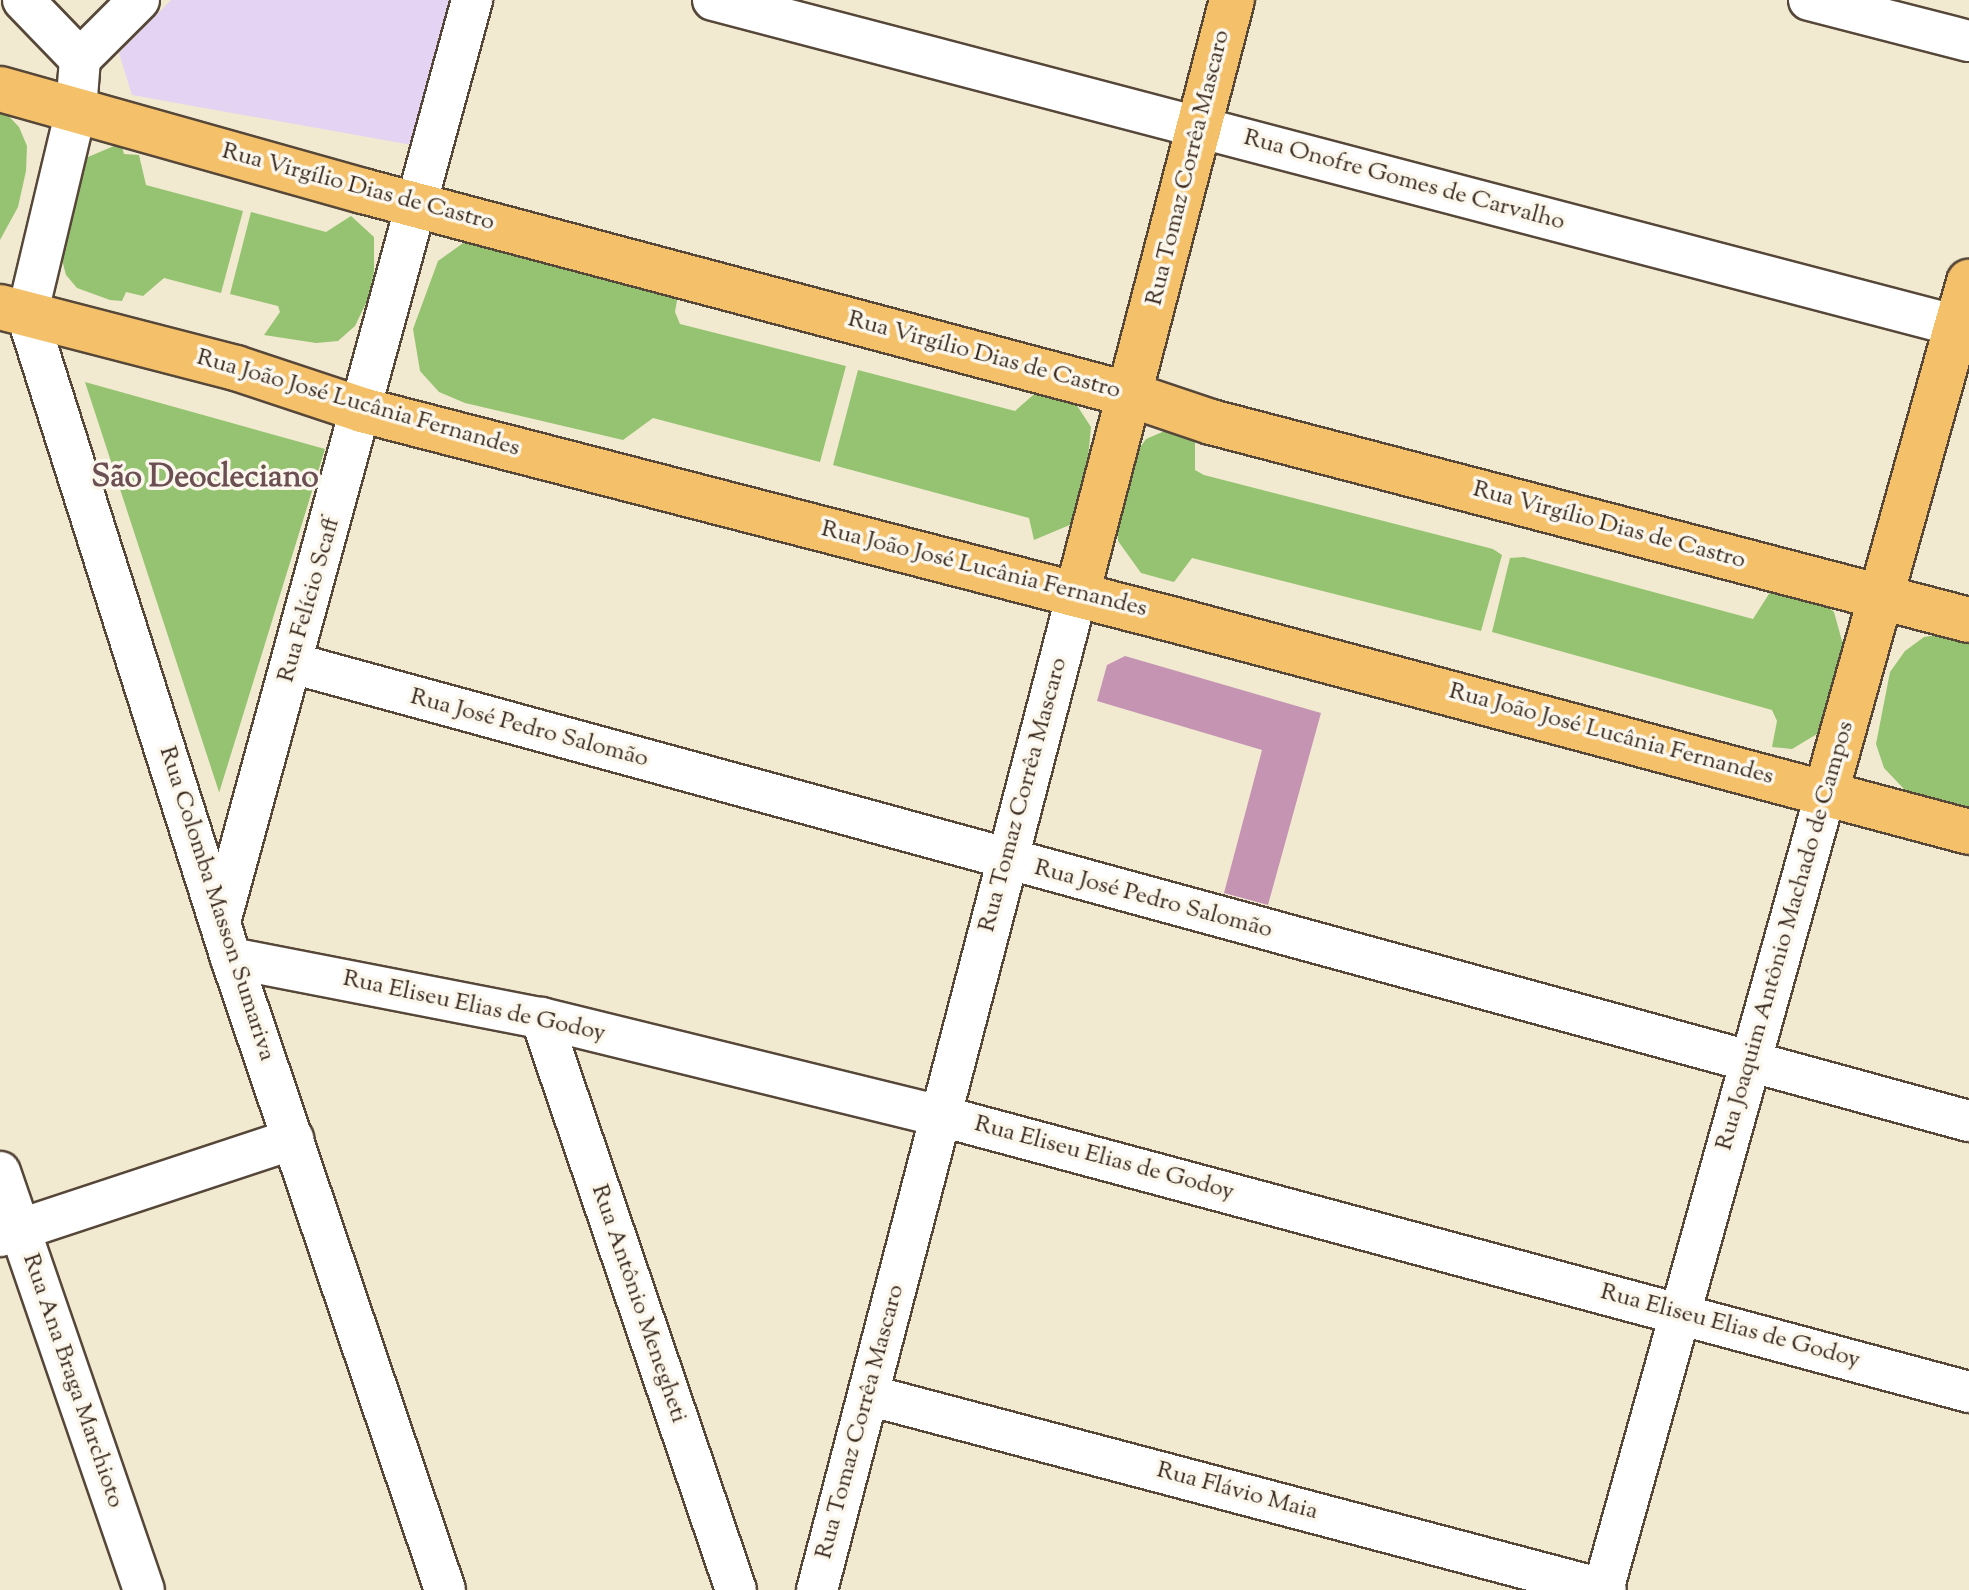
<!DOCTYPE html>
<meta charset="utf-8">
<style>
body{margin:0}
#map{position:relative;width:1969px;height:1590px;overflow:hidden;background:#f1ead1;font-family:"Sorts Mill Goudy",serif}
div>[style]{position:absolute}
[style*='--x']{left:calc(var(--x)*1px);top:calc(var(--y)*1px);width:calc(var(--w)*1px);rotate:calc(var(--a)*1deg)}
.built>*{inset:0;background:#e4d3f2}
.green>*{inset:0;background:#96c371}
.building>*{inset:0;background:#c594b2}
.roads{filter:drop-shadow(2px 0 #564739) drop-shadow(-2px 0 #564739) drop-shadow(0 2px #564739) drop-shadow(0 -2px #564739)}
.minor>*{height:40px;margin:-20px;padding:0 20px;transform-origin:20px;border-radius:20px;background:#fff}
.major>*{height:44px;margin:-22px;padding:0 22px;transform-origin:22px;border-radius:22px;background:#f4c16a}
span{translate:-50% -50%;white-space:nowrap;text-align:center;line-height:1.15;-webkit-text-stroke:7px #fbf7ec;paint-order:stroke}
.street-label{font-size:24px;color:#3b2a1e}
.district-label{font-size:32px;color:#6b4f52;font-weight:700}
</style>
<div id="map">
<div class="built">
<div style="clip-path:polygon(171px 0,451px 0,412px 145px,132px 95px,119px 53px)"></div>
</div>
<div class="green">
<div style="clip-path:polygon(0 107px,19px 127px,27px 146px,26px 171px,18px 207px,0 240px)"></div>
<div style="clip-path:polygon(121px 143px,124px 154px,139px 155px,146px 185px,243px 211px,221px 293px,164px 278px,143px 296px,126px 292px,122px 301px,110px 300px,77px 288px,66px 275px,58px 245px,73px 174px,88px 157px)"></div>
<div style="clip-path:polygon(251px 212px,326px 232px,351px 216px,374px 237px,374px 272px,367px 301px,355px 326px,338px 341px,316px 343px,264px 335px,280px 312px,278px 306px,230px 294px)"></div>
<div style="clip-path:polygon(466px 241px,679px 289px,675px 312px,680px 324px,846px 366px,820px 462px,653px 418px,623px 440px,465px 403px,439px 392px,420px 371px,413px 329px,438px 261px)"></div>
<div style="clip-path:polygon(858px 370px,1015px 411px,1040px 389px,1076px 404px,1091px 427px,1088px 458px,1072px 524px,1034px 540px,1029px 518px,833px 465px)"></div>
<div style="clip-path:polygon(85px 382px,325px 449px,219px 793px,219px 792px)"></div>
<div style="clip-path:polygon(1185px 428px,1195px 430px,1195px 470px,1204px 475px,1493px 549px,1502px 555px,1481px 631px,1192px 558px,1174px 582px,1141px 573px,1118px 541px,1117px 521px,1134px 456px,1146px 439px,1167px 430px)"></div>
<div style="clip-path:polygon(1524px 557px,1753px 619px,1774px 586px,1818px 598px,1834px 612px,1842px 641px,1849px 646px,1822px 731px,1792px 749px,1772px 747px,1777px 721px,1772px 710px,1492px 632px,1510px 558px)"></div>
<div style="clip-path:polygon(1942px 634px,1969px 641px,1969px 808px,1905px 790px,1884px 768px,1876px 744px,1890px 672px,1905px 651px,1924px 637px)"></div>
</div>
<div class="building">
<div style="clip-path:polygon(1125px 656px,1321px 713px,1268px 905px,1224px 893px,1262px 750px,1097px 701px,1107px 665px)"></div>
</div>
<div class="roads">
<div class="minor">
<div style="--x:23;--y:0;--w:82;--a:46"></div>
<div style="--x:139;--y:0;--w:83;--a:135"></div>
<div style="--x:80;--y:59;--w:51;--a:94.5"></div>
<div style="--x:76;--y:110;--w:211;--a:103.4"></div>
<div style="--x:27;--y:315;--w:675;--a:72.4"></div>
<div style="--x:231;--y:958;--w:667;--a:71.29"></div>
<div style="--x:713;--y:0;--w:1286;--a:14.68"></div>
<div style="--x:1809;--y:0;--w:165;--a:14.4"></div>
<div style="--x:292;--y:663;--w:1738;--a:15.28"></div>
<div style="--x:220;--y:922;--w:956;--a:-74.71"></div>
<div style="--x:231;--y:958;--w:316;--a:11"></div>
<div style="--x:541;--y:1018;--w:412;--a:13.8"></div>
<div style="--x:941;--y:1116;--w:1064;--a:15.03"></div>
<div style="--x:541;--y:1018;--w:604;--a:71.18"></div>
<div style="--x:0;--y:1172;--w:442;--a:71"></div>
<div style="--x:0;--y:1236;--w:309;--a:-18.3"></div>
<div style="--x:868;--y:1395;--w:763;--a:14.8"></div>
<div style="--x:817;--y:1590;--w:1029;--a:-75.37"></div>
<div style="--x:1603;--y:1590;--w:829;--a:-74.39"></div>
</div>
<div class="major">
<div style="--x:0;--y:89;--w:377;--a:15.7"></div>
<div style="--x:363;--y:191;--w:795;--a:14.88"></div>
<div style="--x:1131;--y:395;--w:84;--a:18.6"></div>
<div style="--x:1211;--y:422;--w:783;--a:14.64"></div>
<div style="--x:0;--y:307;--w:244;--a:14.5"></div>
<div style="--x:236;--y:368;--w:133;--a:18.4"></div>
<div style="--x:362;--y:410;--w:836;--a:14.49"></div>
<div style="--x:1171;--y:619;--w:826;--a:14.94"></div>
<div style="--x:1077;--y:594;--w:614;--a:-75.38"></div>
<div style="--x:1826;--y:792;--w:530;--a:-74.34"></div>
</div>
</div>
<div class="street-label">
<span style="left:1189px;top:168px;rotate:-76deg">Rua Tomaz Corrêa Mascaro</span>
<span style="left:1404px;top:181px;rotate:15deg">Rua Onofre Gomes de Carvalho</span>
<span style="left:358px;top:188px;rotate:15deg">Rua Virgílio Dias de Castro</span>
<span style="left:984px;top:356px;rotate:15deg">Rua Virgílio Dias de Castro</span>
<span style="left:358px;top:404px;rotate:16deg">Rua João José Lucânia Fernandes</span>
<span style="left:1609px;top:526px;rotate:15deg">Rua Virgílio Dias de Castro</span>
<span style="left:984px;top:570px;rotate:14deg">Rua João José Lucânia Fernandes</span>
<span style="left:310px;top:600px;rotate:-74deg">Rua Felício Scaff</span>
<span style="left:529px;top:729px;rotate:15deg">Rua José Pedro Salomão</span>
<span style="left:1611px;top:735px;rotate:15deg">Rua João José Lucânia Fernandes</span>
<span style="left:1024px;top:795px;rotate:-75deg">Rua Tomaz Corrêa Mascaro</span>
<span style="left:1153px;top:900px;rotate:15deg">Rua José Pedro Salomão</span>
<span style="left:216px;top:904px;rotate:72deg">Rua Colomba Masson Sumariva</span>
<span style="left:1786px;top:936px;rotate:-74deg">Rua Joaquim Antônio Machado de Campos</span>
<span style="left:474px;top:1007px;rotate:12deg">Rua Eliseu Elias de Godoy</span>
<span style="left:1104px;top:1159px;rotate:15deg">Rua Eliseu Elias de Godoy</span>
<span style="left:638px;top:1304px;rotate:71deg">Rua Antônio Menegheti</span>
<span style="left:1730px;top:1327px;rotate:15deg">Rua Eliseu Elias de Godoy</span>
<span style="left:72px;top:1381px;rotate:71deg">Rua Ana Braga Marchioto</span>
<span style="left:861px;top:1422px;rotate:-75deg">Rua Tomaz Corrêa Mascaro</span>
<span style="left:1237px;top:1492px;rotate:15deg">Rua Flávio Maia</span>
</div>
<div class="district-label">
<span style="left:205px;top:478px">São Deocleciano</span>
</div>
</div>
